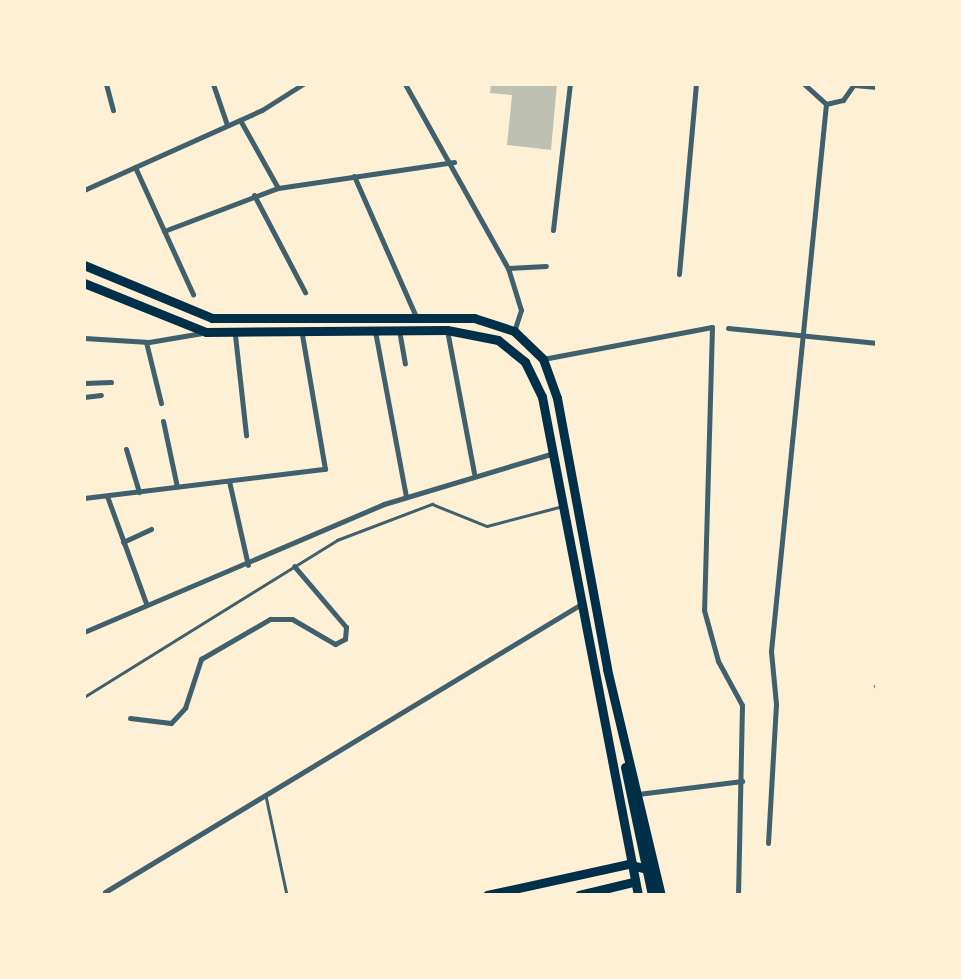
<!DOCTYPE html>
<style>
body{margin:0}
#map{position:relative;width:961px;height:979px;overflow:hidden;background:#fdf0d5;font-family:Raleway,sans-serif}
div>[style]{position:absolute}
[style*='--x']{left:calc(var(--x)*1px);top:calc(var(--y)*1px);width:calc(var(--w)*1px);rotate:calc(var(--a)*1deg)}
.building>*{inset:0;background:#bec0b2}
.service>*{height:2.5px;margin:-1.25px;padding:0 1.25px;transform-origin:1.25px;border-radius:1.25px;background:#3f606c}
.minor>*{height:5px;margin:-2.5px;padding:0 2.5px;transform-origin:2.5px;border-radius:2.5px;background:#3f606c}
.primary>*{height:9px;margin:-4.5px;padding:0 4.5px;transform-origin:4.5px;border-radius:4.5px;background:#003049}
span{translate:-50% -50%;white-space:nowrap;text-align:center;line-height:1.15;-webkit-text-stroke:7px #fdf0d5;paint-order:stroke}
.frame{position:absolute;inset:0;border:86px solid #fdf0d5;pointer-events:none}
</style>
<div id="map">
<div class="building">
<div style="clip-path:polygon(491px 84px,557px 84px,551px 150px,507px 145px,512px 95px,490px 93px)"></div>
</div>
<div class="service">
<div style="--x:84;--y:697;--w:298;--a:-31.8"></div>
<div style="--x:337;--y:540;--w:102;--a:-20.8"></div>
<div style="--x:432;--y:504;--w:59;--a:21.8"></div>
<div style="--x:487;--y:526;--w:74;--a:-14.8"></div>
<div style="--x:266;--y:796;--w:101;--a:78"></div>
</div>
<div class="minor">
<div style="--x:106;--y:84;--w:27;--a:75"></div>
<div style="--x:213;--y:84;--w:43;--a:71.1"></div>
<div style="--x:405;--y:84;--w:211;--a:60.8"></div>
<div style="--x:508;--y:268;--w:44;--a:72.8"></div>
<div style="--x:521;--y:310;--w:22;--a:108"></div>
<div style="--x:804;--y:84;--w:30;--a:42"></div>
<div style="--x:826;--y:104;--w:17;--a:-13"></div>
<div style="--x:843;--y:100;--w:19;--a:-55"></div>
<div style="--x:854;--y:85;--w:23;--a:5"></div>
<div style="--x:240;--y:120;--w:78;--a:60.8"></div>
<div style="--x:135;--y:167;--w:140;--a:65.5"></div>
<div style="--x:354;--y:176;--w:151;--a:66.2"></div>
<div style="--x:84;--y:190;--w:195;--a:-24.2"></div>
<div style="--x:262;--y:110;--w:49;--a:-32.4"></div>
<div style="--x:254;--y:195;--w:110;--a:62.3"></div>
<div style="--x:553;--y:230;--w:147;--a:-83.4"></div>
<div style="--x:164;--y:231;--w:122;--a:-20.7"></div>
<div style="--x:278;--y:188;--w:178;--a:-8.4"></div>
<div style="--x:508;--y:268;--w:38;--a:-3"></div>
<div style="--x:679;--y:274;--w:191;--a:-84.9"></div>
<div style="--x:728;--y:328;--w:150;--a:5.7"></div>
<div style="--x:399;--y:330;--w:34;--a:80"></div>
<div style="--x:447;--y:330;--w:146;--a:79.3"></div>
<div style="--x:375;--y:331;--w:169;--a:79.4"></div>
<div style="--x:235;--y:335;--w:101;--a:83.7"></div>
<div style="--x:84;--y:338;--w:65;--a:3.5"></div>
<div style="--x:149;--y:342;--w:54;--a:-9.6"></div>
<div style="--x:146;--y:342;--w:63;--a:76.2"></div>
<div style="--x:543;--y:359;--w:172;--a:-10.7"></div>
<div style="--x:712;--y:327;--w:283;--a:91.6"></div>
<div style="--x:704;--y:610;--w:53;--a:74.6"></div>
<div style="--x:718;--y:661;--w:50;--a:61.4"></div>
<div style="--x:742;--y:705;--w:190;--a:91.2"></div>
<div style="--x:84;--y:383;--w:27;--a:-2"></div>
<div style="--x:84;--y:397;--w:17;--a:-7"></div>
<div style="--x:163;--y:421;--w:67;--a:78"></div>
<div style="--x:126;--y:449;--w:45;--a:73.2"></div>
<div style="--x:229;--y:481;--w:86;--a:77.3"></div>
<div style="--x:107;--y:496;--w:114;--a:70"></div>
<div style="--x:84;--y:498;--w:243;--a:-6.9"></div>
<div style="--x:325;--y:469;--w:137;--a:-99.7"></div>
<div style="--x:123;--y:542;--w:31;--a:-25"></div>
<div style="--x:84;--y:632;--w:326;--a:-23.1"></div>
<div style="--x:384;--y:504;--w:174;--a:-16.7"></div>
<div style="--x:876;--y:686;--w:1;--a:-45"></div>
<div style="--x:130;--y:718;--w:41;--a:7"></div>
<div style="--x:171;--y:723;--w:21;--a:-47"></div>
<div style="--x:185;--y:708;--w:52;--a:-71.9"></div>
<div style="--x:201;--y:659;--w:80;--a:-30.1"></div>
<div style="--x:270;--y:619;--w:22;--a:0"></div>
<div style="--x:292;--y:619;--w:50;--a:30.2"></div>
<div style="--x:335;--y:644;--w:11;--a:-27"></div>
<div style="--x:345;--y:639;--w:12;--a:-85"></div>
<div style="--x:346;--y:627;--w:80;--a:-130.4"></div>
<div style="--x:638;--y:794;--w:105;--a:-7.1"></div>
<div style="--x:768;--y:843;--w:139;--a:-86.7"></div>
<div style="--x:776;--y:704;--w:53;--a:-95.4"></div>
<div style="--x:771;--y:651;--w:550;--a:-84.26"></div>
<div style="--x:105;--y:892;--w:553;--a:-31.16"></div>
</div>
<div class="primary">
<div style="--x:84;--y:265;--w:139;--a:22.5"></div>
<div style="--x:212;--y:318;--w:262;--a:0"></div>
<div style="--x:474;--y:318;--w:42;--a:18"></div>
<div style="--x:514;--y:331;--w:40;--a:44"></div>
<div style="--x:543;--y:359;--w:41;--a:70.3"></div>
<div style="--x:557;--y:398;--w:276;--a:79.5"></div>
<div style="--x:607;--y:669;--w:232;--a:76.6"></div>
<div style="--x:84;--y:283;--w:131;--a:21.9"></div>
<div style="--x:206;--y:332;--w:241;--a:-0.5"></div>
<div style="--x:447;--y:330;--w:52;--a:11.1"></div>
<div style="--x:498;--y:340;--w:35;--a:39"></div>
<div style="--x:525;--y:362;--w:39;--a:64"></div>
<div style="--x:542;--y:397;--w:507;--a:79.09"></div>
<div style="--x:625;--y:767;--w:131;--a:78.1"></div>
<div style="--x:487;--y:895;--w:144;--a:-12.4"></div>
<div style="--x:628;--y:864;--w:16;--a:15"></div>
<div style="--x:579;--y:895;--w:56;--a:-13.5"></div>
</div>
<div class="frame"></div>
</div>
